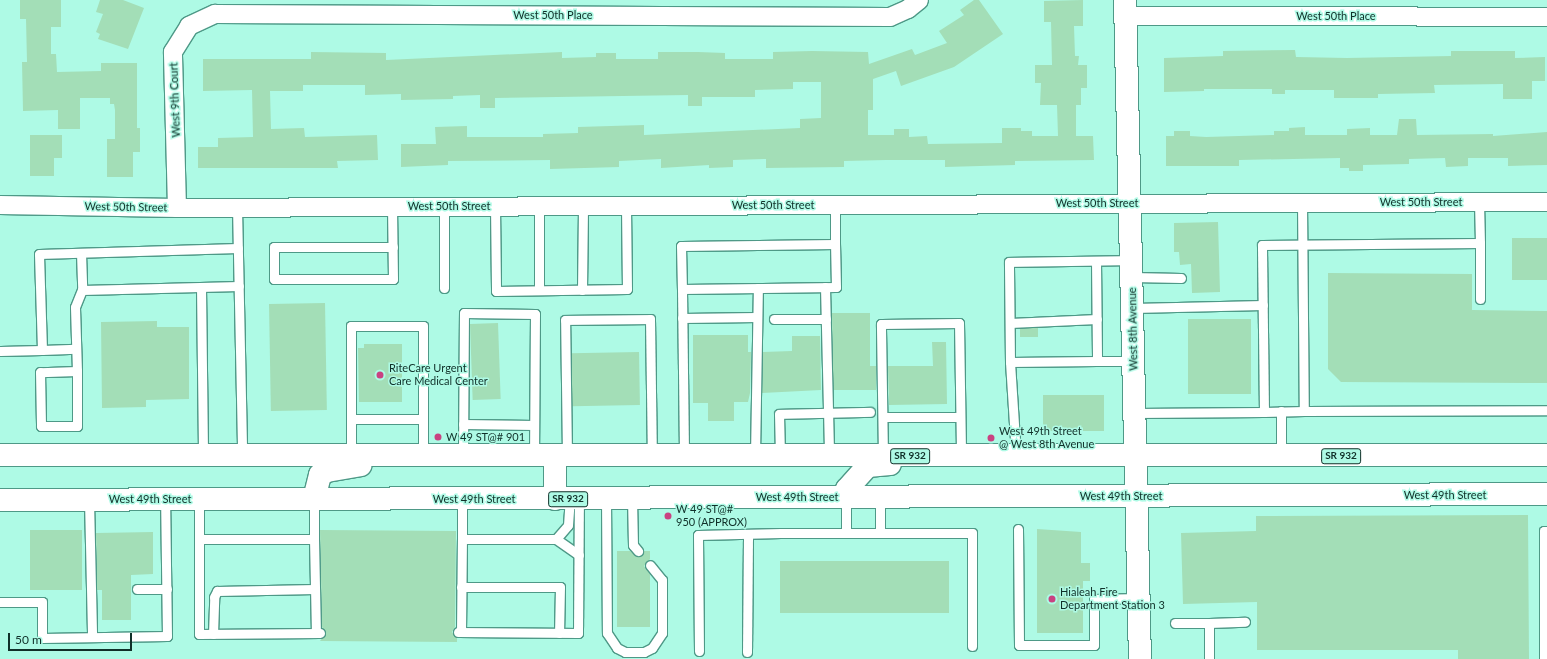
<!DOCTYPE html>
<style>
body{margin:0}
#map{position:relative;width:1547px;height:659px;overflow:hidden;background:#aefae5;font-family:Lato,sans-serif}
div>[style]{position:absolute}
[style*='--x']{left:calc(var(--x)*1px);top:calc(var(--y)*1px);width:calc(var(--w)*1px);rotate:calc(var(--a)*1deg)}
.building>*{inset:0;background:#a3deb7;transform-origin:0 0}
.roads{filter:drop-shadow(1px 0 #4e9987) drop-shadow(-1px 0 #4e9987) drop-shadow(0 1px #4e9987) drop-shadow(0 -1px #4e9987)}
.service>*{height:9px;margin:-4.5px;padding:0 4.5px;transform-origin:4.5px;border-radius:4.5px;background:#fff}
.minor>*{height:18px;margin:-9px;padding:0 9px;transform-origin:9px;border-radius:9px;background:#fff}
.tertiary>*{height:22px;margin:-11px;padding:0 11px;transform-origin:11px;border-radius:11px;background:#fff}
.primary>*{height:22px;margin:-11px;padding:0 11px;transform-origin:11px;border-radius:11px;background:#fff}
.dots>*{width:11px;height:11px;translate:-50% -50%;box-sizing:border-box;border:2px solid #aefae5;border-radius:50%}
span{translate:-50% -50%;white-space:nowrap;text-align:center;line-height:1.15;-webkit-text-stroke:3px #aefae5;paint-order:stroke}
.shield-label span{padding:1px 3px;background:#aefae5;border:1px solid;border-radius:3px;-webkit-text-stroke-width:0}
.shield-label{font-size:10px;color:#103029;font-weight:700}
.street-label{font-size:11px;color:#103029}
.poi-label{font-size:11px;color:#103029}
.left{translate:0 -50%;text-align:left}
.scale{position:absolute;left:8px;top:633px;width:124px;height:18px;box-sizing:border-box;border:2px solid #103029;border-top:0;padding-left:5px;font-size:12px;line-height:14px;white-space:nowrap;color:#103029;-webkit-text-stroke:3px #aefae5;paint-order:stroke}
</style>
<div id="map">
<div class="building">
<div style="clip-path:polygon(20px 0,61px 0,61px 27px,51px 27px,51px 54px,56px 54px,57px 72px,101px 71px,101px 63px,137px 63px,137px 128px,140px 128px,140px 152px,133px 152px,133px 177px,107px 177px,107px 139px,115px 139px,115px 110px,114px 104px,110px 104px,110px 98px,80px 98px,80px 129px,58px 129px,58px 110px,23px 111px,22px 62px,27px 62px,26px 19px,20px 19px)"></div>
<div style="clip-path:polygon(100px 0,123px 0,144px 8px,128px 49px,98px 39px,100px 34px,96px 32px,103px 14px,96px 12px)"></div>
<div style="clip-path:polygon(974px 0,979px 0,1003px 34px,954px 67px,901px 86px,896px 71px,873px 79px,873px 110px,868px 110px,868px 135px,894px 135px,894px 129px,909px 129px,909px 137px,927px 136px,928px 144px,1002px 143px,1002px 128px,1021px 128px,1021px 131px,1032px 131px,1032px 136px,1058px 136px,1057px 105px,1040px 105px,1041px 83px,1035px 83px,1035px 65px,1052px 65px,1051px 22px,1044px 22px,1044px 1px,1083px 0,1083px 26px,1074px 26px,1075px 56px,1079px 56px,1078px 65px,1087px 65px,1087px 88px,1081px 88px,1081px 105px,1076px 105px,1076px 136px,1093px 136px,1094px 160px,1015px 161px,1015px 165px,945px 167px,945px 160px,886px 160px,844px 161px,844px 167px,766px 168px,766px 159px,733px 160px,733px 167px,709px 168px,709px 165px,661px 168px,661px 159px,619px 161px,619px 167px,550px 169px,550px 160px,448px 161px,448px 165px,401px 167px,401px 144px,436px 144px,435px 127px,467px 126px,467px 137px,543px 137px,543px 134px,578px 133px,578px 127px,644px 125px,644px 135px,800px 128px,800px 119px,821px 118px,821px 82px,793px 82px,793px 89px,755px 90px,755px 97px,702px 97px,702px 106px,688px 106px,688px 95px,495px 98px,495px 108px,480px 108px,480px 95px,453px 96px,453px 99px,401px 100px,401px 94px,365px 95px,365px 85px,303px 85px,303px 91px,270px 91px,271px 129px,304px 128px,305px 137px,377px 135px,378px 160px,337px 161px,338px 168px,198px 168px,198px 147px,218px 147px,218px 138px,253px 137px,252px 90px,203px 91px,203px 59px,311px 59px,311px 52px,386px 53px,386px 60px,562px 52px,562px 58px,596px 57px,596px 53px,616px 53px,616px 59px,658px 59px,658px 52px,698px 52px,725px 53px,725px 59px,773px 59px,773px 52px,812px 51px,868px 52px,869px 64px,912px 49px,915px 55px,947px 43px,939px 31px,964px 15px,960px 10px)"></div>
<div style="clip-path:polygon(1295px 50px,1296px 57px,1347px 58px,1451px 56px,1451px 51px,1515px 51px,1515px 58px,1545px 57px,1545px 81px,1532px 81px,1532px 99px,1503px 99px,1503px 84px,1434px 85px,1435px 93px,1378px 94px,1378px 98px,1334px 98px,1334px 90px,1285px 90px,1285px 94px,1272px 94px,1272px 89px,1204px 89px,1204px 91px,1164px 92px,1164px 58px,1223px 56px,1223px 51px)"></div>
<div style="clip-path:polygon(1399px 119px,1416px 119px,1417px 135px,1493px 134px,1493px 136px,1547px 132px,1547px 165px,1508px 166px,1508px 158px,1468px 158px,1468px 166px,1446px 167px,1445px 158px,1409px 159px,1409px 164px,1363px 165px,1363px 171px,1349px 171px,1349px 168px,1340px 168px,1340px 158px,1239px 160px,1239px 166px,1166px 166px,1166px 136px,1174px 136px,1174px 131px,1190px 131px,1190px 136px,1206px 137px,1274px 135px,1274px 131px,1289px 131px,1289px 128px,1305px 127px,1305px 135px,1347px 135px,1347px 129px,1370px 128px,1370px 135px,1397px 135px)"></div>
<div style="clip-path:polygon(30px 135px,62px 135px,62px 158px,54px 158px,54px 176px,30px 176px)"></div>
<div style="clip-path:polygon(1218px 222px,1220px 292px,1192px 293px,1191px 264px,1180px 265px,1179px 252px,1174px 252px,1174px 223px)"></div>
<div style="left:1512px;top:238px;width:35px;height:42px"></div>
<div style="clip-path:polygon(1328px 273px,1472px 274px,1472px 310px,1547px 311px,1547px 383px,1341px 382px,1328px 369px)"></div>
<div style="left:325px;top:303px;width:107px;height:56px;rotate:89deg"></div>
<div style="clip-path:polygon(832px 313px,870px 313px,870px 366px,876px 366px,876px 390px,833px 390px)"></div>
<div style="left:1188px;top:319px;width:63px;height:75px"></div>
<div style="clip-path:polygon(157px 321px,157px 327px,189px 327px,189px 399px,146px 400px,146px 407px,102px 408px,101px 322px)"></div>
<div style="left:498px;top:323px;width:76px;height:28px;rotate:88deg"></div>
<div style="left:1038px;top:328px;width:9px;height:18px;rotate:90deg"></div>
<div style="clip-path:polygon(693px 335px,748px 335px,748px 352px,751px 352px,750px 393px,748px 402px,734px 402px,734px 421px,708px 421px,708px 403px,693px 403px)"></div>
<div style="clip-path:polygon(792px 336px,820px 336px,821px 390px,762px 393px,763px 352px,792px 351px)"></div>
<div style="clip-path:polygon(932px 342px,946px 342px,947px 404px,889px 405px,888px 366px,933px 366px)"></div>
<div style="clip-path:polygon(364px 344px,402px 344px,402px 402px,359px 402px,358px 348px,364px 348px)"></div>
<div style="left:639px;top:352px;width:53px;height:68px;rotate:89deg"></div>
<div style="left:1043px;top:395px;width:61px;height:36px"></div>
<div style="clip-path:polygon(1528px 515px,1529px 659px,1458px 659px,1458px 650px,1257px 650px,1257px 602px,1183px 604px,1181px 533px,1256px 531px,1256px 516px)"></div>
<div style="clip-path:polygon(1037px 529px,1081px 532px,1081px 563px,1090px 563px,1090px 581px,1083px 581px,1083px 633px,1037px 633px)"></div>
<div style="left:30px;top:530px;width:52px;height:60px"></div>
<div style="clip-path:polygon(320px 530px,456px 531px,455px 627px,452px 632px,457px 638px,457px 642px,320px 641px,326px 633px,322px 627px)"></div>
<div style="clip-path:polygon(153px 532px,153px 574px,131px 575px,131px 620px,102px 620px,102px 590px,97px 590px,96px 533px)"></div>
<div style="clip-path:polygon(617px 551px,630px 551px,639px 557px,644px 551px,650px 551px,650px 559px,644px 566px,650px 574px,650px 627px,617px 627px)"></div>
<div style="left:780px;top:561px;width:169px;height:52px"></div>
</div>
<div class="roads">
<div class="service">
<div style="--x:1302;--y:202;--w:209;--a:89.5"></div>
<div style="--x:1304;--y:411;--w:243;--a:-0.2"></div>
<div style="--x:835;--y:204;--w:40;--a:90"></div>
<div style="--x:444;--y:206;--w:82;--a:90"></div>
<div style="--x:495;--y:206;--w:85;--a:89.3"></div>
<div style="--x:496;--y:291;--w:131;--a:-0.9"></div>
<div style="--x:627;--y:289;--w:84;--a:-90.7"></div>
<div style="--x:539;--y:206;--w:84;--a:90"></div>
<div style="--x:237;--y:207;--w:248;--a:88.8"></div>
<div style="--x:392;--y:207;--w:72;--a:89.2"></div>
<div style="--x:393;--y:279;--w:119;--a:180"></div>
<div style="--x:274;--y:279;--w:32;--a:-90"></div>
<div style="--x:274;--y:247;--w:119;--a:0"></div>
<div style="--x:1480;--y:243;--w:56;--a:90"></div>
<div style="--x:81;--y:253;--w:37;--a:88"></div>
<div style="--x:82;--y:290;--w:157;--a:-1.5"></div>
<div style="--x:1096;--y:261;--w:100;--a:89.4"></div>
<div style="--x:1097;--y:361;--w:36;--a:0"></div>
<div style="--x:1132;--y:277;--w:49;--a:1.2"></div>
<div style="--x:201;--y:287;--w:168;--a:89.3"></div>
<div style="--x:825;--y:287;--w:168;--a:88.6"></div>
<div style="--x:682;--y:289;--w:154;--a:-0.7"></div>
<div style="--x:836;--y:287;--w:43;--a:-91.3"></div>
<div style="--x:835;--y:244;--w:154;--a:179.3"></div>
<div style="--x:681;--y:246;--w:43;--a:88.7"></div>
<div style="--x:682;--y:289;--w:166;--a:89.3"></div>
<div style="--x:582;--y:290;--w:84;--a:-89.3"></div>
<div style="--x:1133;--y:308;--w:130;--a:-1.3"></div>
<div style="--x:682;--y:318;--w:75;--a:-0.8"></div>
<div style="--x:774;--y:319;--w:52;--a:0"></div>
<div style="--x:1010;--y:323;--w:87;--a:-2.6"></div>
<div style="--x:42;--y:350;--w:34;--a:-2"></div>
<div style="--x:0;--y:351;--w:42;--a:-1.4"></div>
<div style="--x:42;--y:350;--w:96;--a:-91.8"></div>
<div style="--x:39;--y:254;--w:199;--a:-1.7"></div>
<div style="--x:1010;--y:362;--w:87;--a:-0.7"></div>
<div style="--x:77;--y:371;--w:37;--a:178"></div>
<div style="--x:40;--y:372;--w:54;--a:88.9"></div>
<div style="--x:41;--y:426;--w:36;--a:0"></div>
<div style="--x:77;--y:426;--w:55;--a:-90"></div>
<div style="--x:77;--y:371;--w:64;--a:-91.8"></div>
<div style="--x:75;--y:307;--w:18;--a:-68"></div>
<div style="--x:1281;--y:411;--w:45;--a:90"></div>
<div style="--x:1304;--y:411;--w:40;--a:178.6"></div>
<div style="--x:1264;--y:412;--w:167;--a:-90.7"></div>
<div style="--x:1262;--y:245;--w:218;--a:-0.5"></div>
<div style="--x:1480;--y:243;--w:41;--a:-91.4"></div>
<div style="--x:1135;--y:413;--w:129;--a:-0.4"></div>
<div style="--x:883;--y:417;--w:77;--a:0"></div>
<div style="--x:351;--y:419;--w:72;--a:0"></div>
<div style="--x:463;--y:424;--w:71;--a:0.8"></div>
<div style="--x:351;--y:455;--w:129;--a:-90"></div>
<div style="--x:351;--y:326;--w:72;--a:0"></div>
<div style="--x:423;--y:326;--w:129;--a:90"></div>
<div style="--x:463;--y:455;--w:142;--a:-89.6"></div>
<div style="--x:464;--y:313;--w:71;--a:0.8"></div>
<div style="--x:535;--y:314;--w:141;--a:90.4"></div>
<div style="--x:567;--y:455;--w:135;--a:-90.8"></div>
<div style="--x:565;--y:320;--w:85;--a:-0.7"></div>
<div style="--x:650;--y:319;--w:136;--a:89.2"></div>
<div style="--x:755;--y:455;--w:167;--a:-89"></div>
<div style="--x:780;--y:455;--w:41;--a:-91.4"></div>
<div style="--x:779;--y:414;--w:91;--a:-1.3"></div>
<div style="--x:1016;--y:455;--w:93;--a:-93.7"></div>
<div style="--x:1010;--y:362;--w:100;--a:-90.6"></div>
<div style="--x:1009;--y:262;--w:123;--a:-0.9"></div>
<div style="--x:883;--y:456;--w:132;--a:-90.9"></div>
<div style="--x:881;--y:324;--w:78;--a:-0.7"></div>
<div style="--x:959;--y:323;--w:133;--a:89.1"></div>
<div style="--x:846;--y:497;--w:35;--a:90"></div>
<div style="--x:880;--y:497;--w:36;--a:90"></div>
<div style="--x:462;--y:498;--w:41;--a:90"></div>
<div style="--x:462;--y:539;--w:94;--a:0"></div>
<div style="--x:556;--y:539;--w:28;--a:35"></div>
<div style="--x:606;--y:498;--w:135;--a:89.6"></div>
<div style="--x:607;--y:633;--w:18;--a:56"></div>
<div style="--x:617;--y:648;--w:9;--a:27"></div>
<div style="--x:625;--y:652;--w:19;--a:0"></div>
<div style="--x:644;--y:652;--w:9;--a:-27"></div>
<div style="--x:652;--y:648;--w:18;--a:-56"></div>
<div style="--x:662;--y:633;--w:53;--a:-90"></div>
<div style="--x:662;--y:580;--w:19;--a:-129"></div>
<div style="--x:632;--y:498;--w:47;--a:88.8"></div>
<div style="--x:633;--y:545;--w:8;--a:50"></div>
<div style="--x:199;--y:499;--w:135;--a:90"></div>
<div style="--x:199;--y:634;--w:121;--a:-0.5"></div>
<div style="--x:89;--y:500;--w:137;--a:88.7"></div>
<div style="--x:1018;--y:529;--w:116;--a:89.5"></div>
<div style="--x:1019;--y:645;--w:75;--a:0"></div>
<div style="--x:1094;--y:645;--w:46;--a:-90"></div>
<div style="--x:1094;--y:599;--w:45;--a:-1.3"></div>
<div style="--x:199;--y:539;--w:115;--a:0"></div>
<div style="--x:314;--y:539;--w:40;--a:-90"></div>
<div style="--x:314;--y:539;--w:94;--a:88.8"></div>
<div style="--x:556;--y:539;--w:18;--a:-49"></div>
<div style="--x:568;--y:525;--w:27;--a:-86"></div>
<div style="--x:461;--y:587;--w:99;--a:0"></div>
<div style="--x:560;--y:587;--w:46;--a:91.2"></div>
<div style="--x:137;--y:589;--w:30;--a:0"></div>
<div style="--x:0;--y:602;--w:42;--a:0"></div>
<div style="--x:42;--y:602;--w:36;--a:90"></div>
<div style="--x:42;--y:638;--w:125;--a:-0.9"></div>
<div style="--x:167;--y:636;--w:137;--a:-90.8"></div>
<div style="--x:1175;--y:623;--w:34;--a:0"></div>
<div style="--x:458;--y:632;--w:120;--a:0.5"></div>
<div style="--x:578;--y:633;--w:135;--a:-89.6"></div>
<div style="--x:461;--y:632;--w:93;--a:-89.4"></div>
<div style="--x:213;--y:634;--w:37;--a:-88"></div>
<div style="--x:214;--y:597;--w:7;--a:-63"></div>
<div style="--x:217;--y:591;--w:98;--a:-1.2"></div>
<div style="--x:699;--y:651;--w:116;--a:-90.5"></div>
<div style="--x:698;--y:535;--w:83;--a:-1.4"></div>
<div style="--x:781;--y:533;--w:191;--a:0"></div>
<div style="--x:972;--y:533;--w:113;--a:90"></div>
<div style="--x:747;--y:652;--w:118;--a:-89.5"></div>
<div style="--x:1209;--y:659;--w:36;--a:-90"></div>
<div style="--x:1209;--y:623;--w:36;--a:-2"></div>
<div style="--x:1544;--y:659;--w:128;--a:-90"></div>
<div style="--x:1544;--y:531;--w:3;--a:0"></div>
</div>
<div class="minor">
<div style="--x:1126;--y:16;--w:421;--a:0.1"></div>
<div style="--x:0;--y:205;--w:177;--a:1"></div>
<div style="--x:177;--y:208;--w:1370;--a:-0.25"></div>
<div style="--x:177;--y:208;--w:156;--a:-91.5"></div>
<div style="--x:173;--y:52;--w:31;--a:-58"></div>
<div style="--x:189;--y:26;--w:29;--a:-25"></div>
<div style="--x:215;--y:14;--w:675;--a:0.25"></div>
<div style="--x:890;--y:17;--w:20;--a:-24"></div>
<div style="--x:908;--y:9;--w:14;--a:-39"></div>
</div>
<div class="tertiary">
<div style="--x:1125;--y:0;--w:659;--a:88.7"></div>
</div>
<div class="primary">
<div style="--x:0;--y:455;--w:1547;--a:0"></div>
<div style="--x:555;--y:455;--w:44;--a:90"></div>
<div style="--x:846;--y:497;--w:8;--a:-83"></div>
<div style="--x:847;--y:489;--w:31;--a:-48"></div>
<div style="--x:868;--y:466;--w:22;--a:-5"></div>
<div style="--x:314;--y:499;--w:25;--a:-76"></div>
<div style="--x:320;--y:475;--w:8;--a:-30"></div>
<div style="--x:327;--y:471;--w:34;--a:-10"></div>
<div style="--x:0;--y:500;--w:1547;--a:-0.22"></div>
</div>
</div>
<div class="dots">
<div style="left:380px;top:375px;background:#c94281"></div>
<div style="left:438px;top:437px;background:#c94281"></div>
<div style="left:991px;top:438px;background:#c94281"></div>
<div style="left:668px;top:516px;background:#c94281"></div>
<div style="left:1052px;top:599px;background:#c94281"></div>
</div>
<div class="shield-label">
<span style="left:910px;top:456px">SR 932</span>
<span style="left:1341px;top:456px">SR 932</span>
<span style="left:568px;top:499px">SR 932</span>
</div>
<div class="street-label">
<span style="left:553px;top:15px">West 50th Place</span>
<span style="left:1336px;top:16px">West 50th Place</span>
<span style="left:175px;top:100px;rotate:-92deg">West 9th Court</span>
<span style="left:1421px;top:202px">West 50th Street</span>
<span style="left:1097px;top:203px">West 50th Street</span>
<span style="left:773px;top:205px">West 50th Street</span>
<span style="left:449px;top:206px">West 50th Street</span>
<span style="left:126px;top:207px;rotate:1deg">West 50th Street</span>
<span style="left:1133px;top:329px;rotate:-91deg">West 8th Avenue</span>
<span style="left:1445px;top:495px">West 49th Street</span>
<span style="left:1121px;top:496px">West 49th Street</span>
<span style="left:797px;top:497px">West 49th Street</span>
<span style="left:150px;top:499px">West 49th Street</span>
<span style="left:474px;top:499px">West 49th Street</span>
</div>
<div class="poi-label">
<span class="left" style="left:389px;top:375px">RiteCare Urgent<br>Care Medical Center</span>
<span class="left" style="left:999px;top:438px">West 49th Street<br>@ West 8th Avenue</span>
<span class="left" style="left:446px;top:437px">W 49 ST@# 901</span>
<span class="left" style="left:676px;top:516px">W 49 ST@#<br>950 (APPROX)</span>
<span class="left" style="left:1060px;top:599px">Hialeah Fire<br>Department Station 3</span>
</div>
<div class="scale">50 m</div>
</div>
